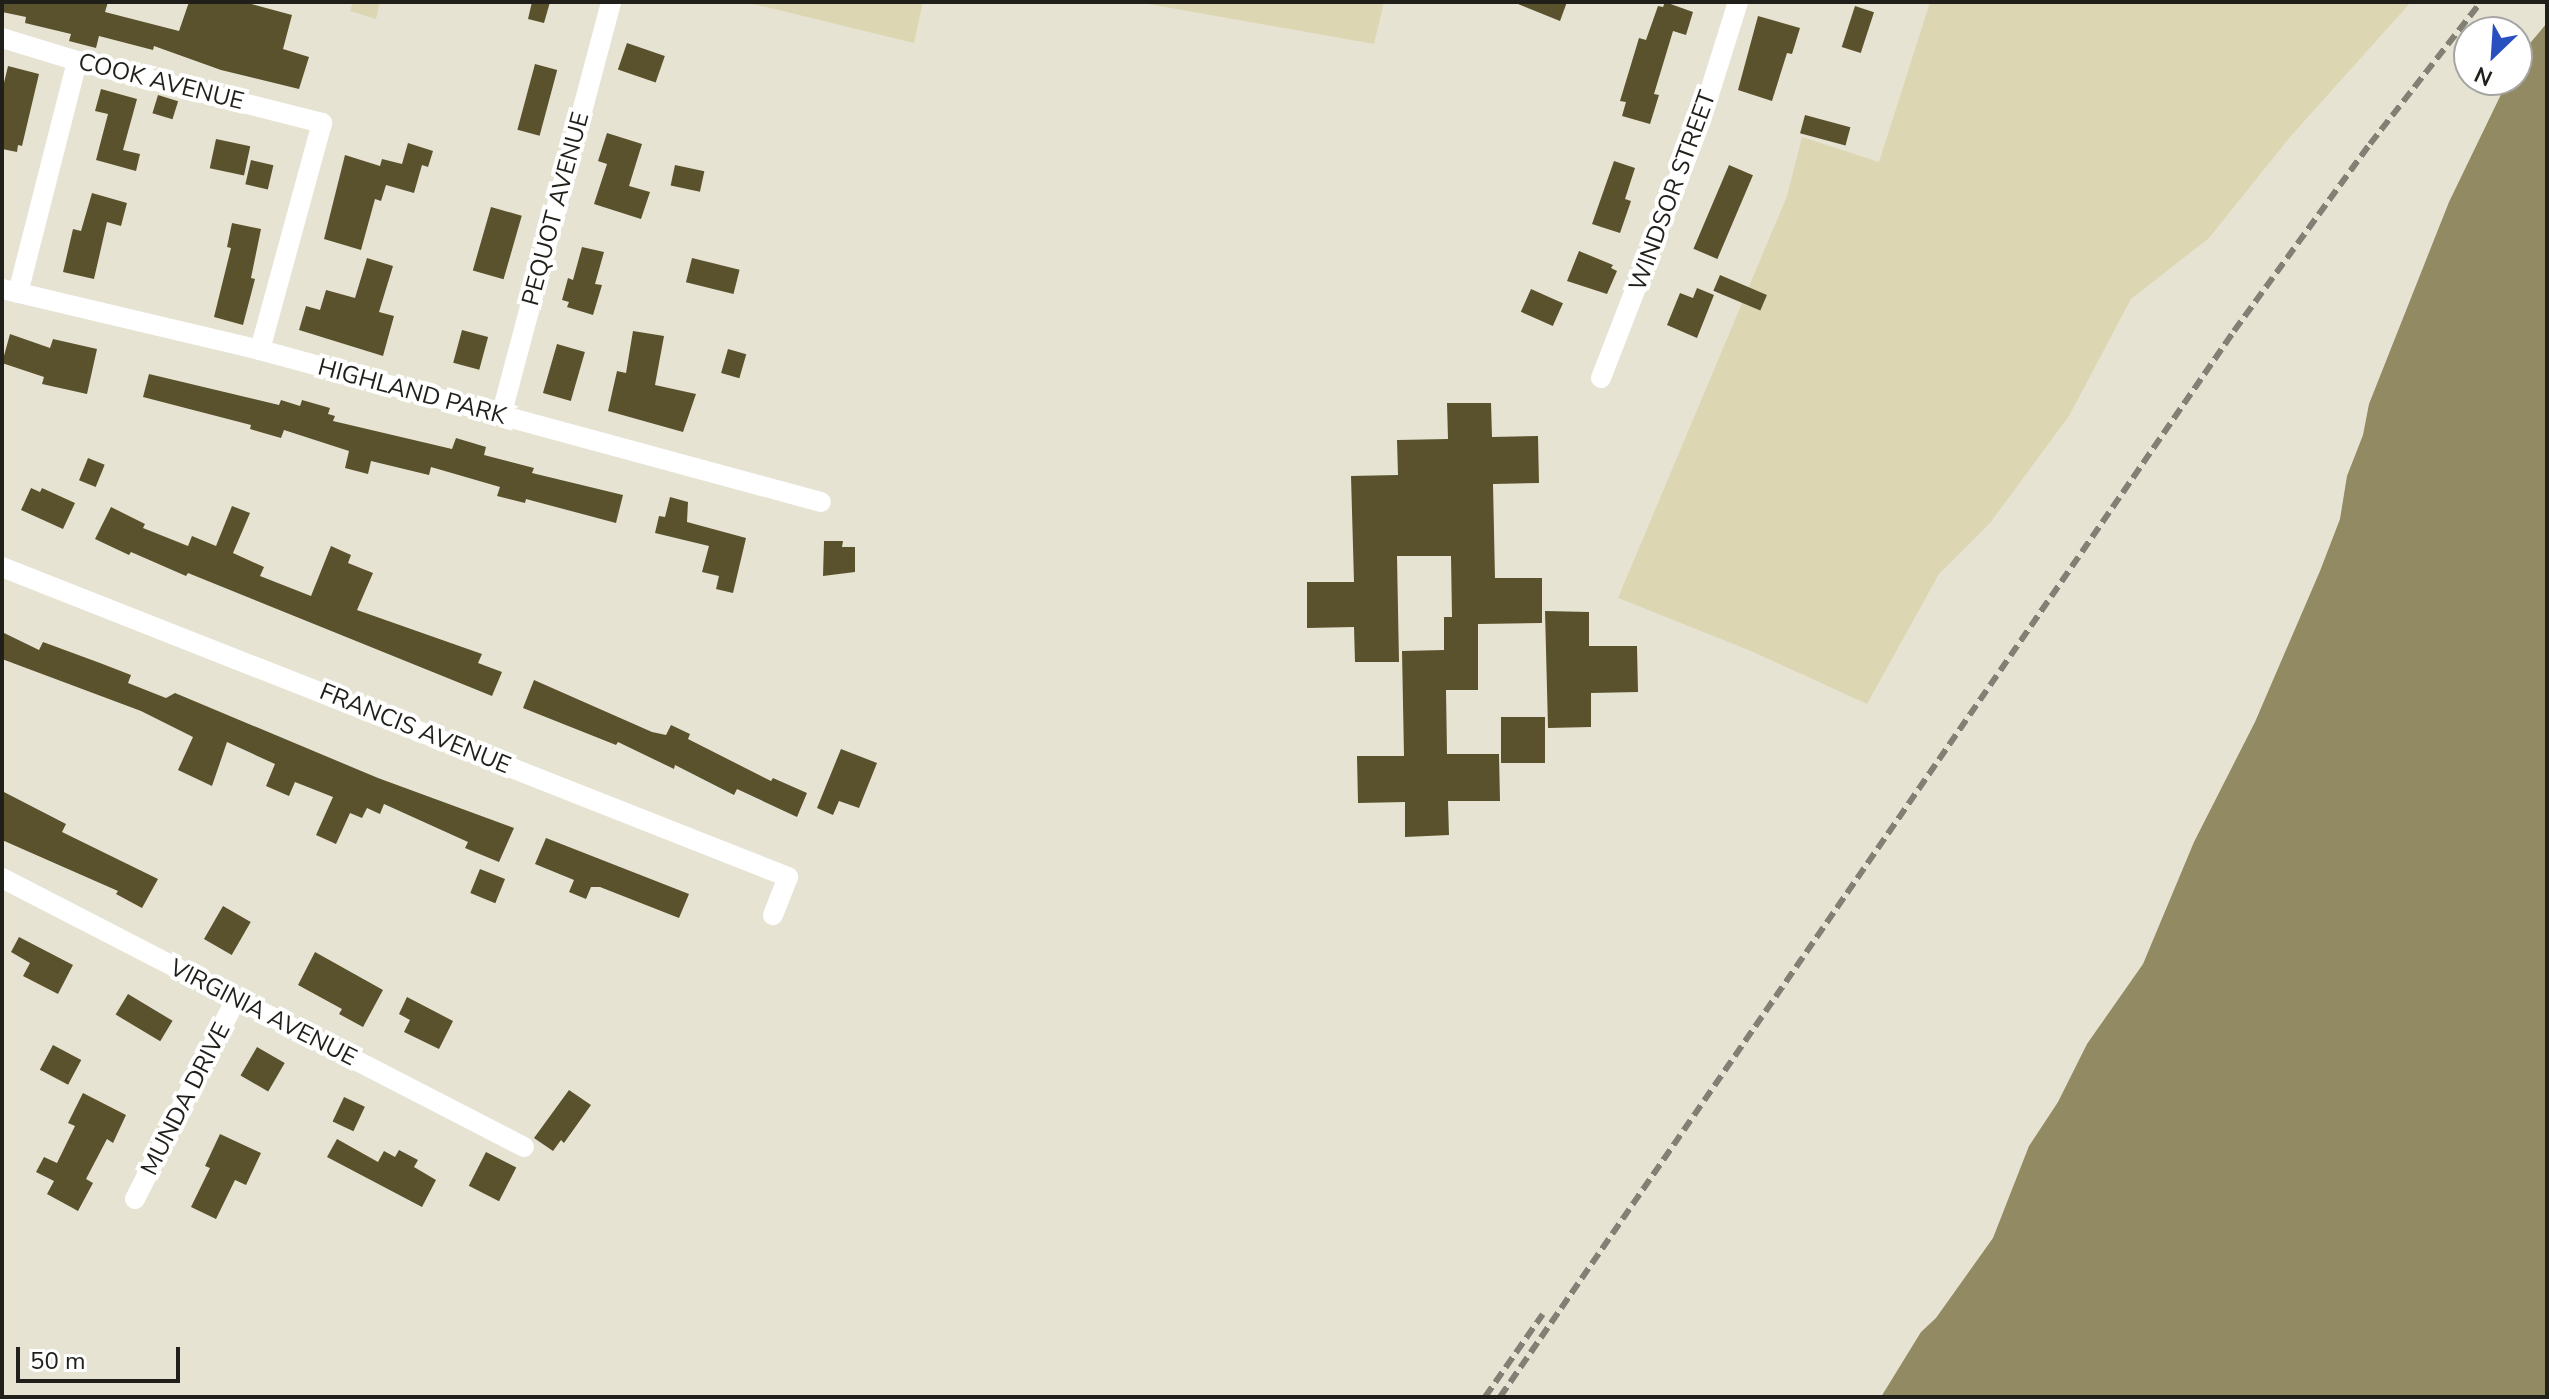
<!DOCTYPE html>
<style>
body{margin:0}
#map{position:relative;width:2549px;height:1399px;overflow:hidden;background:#e7e3d3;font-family:"Nunito Sans",sans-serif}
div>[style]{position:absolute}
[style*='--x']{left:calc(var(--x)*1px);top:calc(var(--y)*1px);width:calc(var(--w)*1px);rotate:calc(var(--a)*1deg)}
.green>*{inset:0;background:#ddd6b3}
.water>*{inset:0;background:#928a62}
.building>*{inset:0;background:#5a522c;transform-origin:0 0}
.minor>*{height:20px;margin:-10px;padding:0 10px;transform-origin:10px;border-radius:10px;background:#fff}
.rail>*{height:6px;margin-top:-3px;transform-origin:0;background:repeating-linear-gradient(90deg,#828075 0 12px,transparent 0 18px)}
span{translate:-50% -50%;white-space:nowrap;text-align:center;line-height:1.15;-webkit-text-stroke:8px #fff;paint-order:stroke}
.street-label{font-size:24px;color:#201f19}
.frame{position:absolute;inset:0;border:4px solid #201f19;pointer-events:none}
.north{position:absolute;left:2453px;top:16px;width:80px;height:80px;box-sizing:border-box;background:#fff;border:2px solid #a6a5a3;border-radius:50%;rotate:205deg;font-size:22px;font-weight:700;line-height:32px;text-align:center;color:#201f19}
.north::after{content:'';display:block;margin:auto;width:28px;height:36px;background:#2950bf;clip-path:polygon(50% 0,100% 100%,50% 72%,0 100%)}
.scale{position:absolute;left:16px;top:1347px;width:164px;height:36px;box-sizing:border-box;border:4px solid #201f19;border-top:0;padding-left:10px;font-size:24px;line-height:28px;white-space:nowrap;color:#201f19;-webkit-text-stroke:6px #fff;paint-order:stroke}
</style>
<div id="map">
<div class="green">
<div style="clip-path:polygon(353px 2px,380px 2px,376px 19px,350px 11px)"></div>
<div style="clip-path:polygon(745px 2px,923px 2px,914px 43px)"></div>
<div style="clip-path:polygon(1137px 2px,1384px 2px,1374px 44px)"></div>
<div style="clip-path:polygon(1930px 2px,2411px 2px,2290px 137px,2209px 238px,2131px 299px,2069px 416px,1990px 523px,1939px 574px,1867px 704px,1751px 651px,1618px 598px,1787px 196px,1802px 137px,1879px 162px)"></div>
</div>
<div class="water">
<div style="clip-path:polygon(2547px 23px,2547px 1397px,1881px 1397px,1921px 1332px,1936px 1318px,1993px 1238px,2029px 1146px,2058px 1102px,2087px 1044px,2143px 964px,2194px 842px,2255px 722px,2320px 571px,2340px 519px,2347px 476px,2363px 435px,2369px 404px,2449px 202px,2508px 80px,2517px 80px,2520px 55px)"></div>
</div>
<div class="building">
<div style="clip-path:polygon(2px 2px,108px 2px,105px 12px,179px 31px,189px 2px,244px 2px,292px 15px,283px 49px,309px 57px,299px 89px,221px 70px,154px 46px,153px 50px,99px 36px,96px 48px,69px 41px,71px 34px,25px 23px,26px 17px,2px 12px)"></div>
<div style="clip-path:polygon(532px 2px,550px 2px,544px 23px,528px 19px)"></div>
<div style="clip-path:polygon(1513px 2px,1567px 2px,1560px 21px)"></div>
<div style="clip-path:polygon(1665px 2px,1693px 12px,1686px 35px,1673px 31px,1654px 94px,1659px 95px,1650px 124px,1622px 116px,1626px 102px,1620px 101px,1639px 38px,1646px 40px,1658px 6px,1663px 7px)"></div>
<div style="left:1855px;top:6px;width:20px;height:43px;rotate:18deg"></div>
<div style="clip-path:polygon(1758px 16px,1800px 28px,1792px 54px,1787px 53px,1772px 101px,1738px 90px)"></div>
<div style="left:627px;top:43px;width:40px;height:28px;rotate:19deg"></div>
<div style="left:535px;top:64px;width:23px;height:68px;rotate:15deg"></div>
<div style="clip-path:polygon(8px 66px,39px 74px,22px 146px,18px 145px,17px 152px,2px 149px,2px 91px)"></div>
<div style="clip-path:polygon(101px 89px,137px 99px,123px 150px,140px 154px,136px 171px,96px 160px,108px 114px,95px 111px)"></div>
<div style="left:158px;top:95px;width:21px;height:19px;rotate:17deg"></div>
<div style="left:1805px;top:115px;width:47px;height:19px;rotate:15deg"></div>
<div style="clip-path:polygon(607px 133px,642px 144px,629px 186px,650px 192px,641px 219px,594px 204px,607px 164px,598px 161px)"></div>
<div style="left:216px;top:139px;width:35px;height:30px;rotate:12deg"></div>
<div style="clip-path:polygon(408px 143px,433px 151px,428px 167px,422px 165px,414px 193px,386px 185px,381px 201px,375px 199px,361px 250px,324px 239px,345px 155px,380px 166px,382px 159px,402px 164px)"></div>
<div style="left:251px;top:160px;width:23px;height:25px;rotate:13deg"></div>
<div style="clip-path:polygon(1614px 161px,1635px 168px,1625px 199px,1631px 201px,1620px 233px,1592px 224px)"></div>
<div style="left:675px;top:165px;width:30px;height:21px;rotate:12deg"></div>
<div style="left:1729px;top:165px;width:26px;height:91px;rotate:23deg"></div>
<div style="clip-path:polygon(92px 193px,127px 203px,121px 226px,107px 222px,94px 279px,63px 272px,73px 229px,81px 231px)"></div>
<div style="left:491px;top:207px;width:32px;height:66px;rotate:16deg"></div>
<div style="clip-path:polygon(232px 223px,261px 229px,251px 278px,255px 279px,243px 325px,214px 317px,231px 248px,227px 247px)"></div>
<div style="clip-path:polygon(582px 247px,604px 252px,595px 284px,602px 285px,593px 315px,567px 307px,569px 302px,562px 300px,568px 278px,573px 280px)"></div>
<div style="clip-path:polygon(1579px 251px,1613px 265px,1611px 268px,1617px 271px,1607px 294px,1567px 281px)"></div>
<div style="clip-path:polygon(367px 258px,393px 266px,379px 312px,394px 316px,383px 356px,299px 330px,306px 306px,320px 310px,326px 290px,355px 298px)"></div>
<div style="left:692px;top:258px;width:49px;height:25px;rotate:14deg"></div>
<div style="left:1720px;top:275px;width:51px;height:17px;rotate:23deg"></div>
<div style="clip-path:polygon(1697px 288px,1714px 295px,1697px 338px,1667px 325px,1680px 293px,1693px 298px)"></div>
<div style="left:1531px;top:289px;width:35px;height:25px;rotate:24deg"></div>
<div style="left:462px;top:330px;width:27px;height:34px;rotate:15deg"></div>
<div style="clip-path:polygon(633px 331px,664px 336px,655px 385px,696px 394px,683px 432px,608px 411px,617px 371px,626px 373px)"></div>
<div style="clip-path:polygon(10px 334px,50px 348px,53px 339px,97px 349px,87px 394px,42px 384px,44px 377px,2px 363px)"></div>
<div style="left:557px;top:344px;width:29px;height:51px;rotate:16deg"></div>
<div style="left:728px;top:349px;width:19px;height:25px;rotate:16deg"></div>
<div style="clip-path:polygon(149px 374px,279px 405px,281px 400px,300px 406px,302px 400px,330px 408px,328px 414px,335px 416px,333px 421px,452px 449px,456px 438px,486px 447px,484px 455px,534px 468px,532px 473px,623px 495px,616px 523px,526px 499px,525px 503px,497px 496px,500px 487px,431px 467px,429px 475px,371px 461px,368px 474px,345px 468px,349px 451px,284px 430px,281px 438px,250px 429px,251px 425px,143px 397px)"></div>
<div style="clip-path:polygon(1447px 403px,1491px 403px,1492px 437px,1538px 436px,1539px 483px,1493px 484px,1495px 578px,1542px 578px,1542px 623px,1478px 624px,1478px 690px,1446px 690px,1447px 754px,1499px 754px,1500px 801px,1448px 801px,1449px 835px,1405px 837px,1405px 802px,1358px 803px,1357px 756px,1404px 756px,1402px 651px,1444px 650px,1444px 617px,1452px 617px,1451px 556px,1397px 556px,1399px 662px,1355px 662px,1354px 627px,1307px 628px,1307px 582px,1354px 582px,1351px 476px,1398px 475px,1397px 440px,1448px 439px)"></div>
<div style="left:88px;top:458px;width:18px;height:24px;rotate:22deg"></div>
<div style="clip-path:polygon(31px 488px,40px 492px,42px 488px,75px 503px,63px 529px,21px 510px)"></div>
<div style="clip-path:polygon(670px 497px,688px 502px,687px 522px,746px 538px,733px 593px,716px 589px,719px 576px,702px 572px,709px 546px,655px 533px,659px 516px,665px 517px)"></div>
<div style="clip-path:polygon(232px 506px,250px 513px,233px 553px,264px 567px,260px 576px,311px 596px,331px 546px,351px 555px,348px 563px,373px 573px,357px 610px,482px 654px,478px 663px,502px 672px,492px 696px,188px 573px,186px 576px,131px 552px,129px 555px,95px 539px,111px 507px,145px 524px,143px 528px,188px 546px,192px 536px,216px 546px)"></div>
<div style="clip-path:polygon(824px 541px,843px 541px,842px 547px,855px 547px,855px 572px,823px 576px)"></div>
<div style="clip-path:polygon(1545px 611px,1589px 612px,1589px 646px,1637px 646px,1638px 692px,1591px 693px,1591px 727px,1548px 728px)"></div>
<div style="clip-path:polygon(2px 632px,39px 650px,43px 642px,100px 663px,131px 675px,128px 683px,166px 698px,175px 693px,378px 778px,514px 828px,499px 862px,465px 848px,468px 842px,384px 804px,380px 814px,367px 808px,362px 818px,350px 813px,336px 844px,316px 835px,333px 797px,295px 782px,289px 796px,266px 786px,275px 764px,227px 742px,212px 786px,178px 770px,193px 737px,141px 711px,2px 659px)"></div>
<div style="clip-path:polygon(534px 680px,652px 732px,666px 735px,671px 725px,690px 734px,688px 739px,771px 781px,773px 778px,807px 793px,797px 817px,737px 789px,734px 795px,675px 765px,674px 769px,618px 742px,616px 745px,523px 708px)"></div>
<div style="left:1545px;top:717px;width:46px;height:44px;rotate:90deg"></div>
<div style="clip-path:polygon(841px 749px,877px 763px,859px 808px,839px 801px,833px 815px,817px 808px)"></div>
<div style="clip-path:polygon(2px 791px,66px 824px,62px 832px,158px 879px,142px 908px,116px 894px,118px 891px,2px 840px)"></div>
<div style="clip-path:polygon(546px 838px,689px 894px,679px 918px,600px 887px,591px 887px,586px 899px,569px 892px,574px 880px,535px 864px)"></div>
<div style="left:480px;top:869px;width:27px;height:26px;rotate:22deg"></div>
<div style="left:223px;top:906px;width:32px;height:38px;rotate:30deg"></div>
<div style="clip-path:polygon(19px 937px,73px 965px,58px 994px,23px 976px,30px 963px,11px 952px)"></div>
<div style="clip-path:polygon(315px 952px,383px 990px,363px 1027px,339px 1014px,342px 1009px,298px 985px)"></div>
<div style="left:128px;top:994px;width:52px;height:24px;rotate:31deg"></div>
<div style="clip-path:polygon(407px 997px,453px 1021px,439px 1049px,404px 1032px,410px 1020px,399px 1014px)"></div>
<div style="left:53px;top:1045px;width:32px;height:28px;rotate:28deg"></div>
<div style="left:257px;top:1047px;width:32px;height:33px;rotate:30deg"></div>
<div style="clip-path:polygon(569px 1090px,591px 1105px,564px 1143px,561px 1140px,553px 1151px,534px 1138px)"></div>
<div style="clip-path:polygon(83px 1093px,126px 1115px,113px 1143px,107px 1139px,86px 1179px,93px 1183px,78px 1211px,47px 1194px,54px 1181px,36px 1172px,44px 1157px,57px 1163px,75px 1126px,68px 1123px)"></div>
<div style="left:344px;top:1097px;width:23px;height:27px;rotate:25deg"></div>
<div style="clip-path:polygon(220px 1134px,261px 1153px,246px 1185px,235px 1180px,216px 1219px,191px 1207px,210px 1168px,205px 1166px)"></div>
<div style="clip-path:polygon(337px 1139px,378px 1162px,384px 1151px,395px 1157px,399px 1150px,418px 1160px,414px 1167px,436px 1180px,422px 1207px,327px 1157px)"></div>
<div style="left:486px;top:1152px;width:34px;height:38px;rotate:27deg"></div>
</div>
<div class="minor">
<div style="--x:2;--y:38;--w:78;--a:17"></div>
<div style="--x:77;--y:61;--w:253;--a:14.2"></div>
<div style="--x:322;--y:123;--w:235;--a:105.3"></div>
<div style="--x:2;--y:289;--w:265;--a:13.3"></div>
<div style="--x:260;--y:350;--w:581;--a:15.16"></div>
<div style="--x:18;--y:293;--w:239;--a:-75.7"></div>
<div style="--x:1601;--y:378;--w:277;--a:-68.8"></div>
<div style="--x:1701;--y:120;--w:124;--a:-72.6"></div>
<div style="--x:501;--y:416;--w:428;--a:-75.1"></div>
<div style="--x:2;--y:567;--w:845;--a:21.52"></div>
<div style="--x:788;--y:877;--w:41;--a:111.5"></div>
<div style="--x:2;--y:878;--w:587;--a:27.26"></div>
<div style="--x:135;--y:1199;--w:224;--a:-63.2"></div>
</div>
<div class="rail">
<div style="--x:1485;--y:1397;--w:101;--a:-55.1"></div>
<div style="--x:1500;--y:1397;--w:1294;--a:-55.45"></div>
<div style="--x:2234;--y:331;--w:231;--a:-54"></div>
<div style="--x:2370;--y:144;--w:180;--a:-52"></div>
</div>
<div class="street-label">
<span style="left:161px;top:82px;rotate:14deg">COOK AVENUE</span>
<span style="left:1673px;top:191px;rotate:-70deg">WINDSOR STREET</span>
<span style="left:556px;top:209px;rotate:-75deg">PEQUOT AVENUE</span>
<span style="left:412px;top:392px;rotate:15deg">HIGHLAND PARK</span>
<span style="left:415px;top:729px;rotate:22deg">FRANCIS AVENUE</span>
<span style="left:263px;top:1013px;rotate:27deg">VIRGINIA AVENUE</span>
<span style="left:186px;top:1099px;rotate:-63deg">MUNDA DRIVE</span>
</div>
<div class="frame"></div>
<div class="north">N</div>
<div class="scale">50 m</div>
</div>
